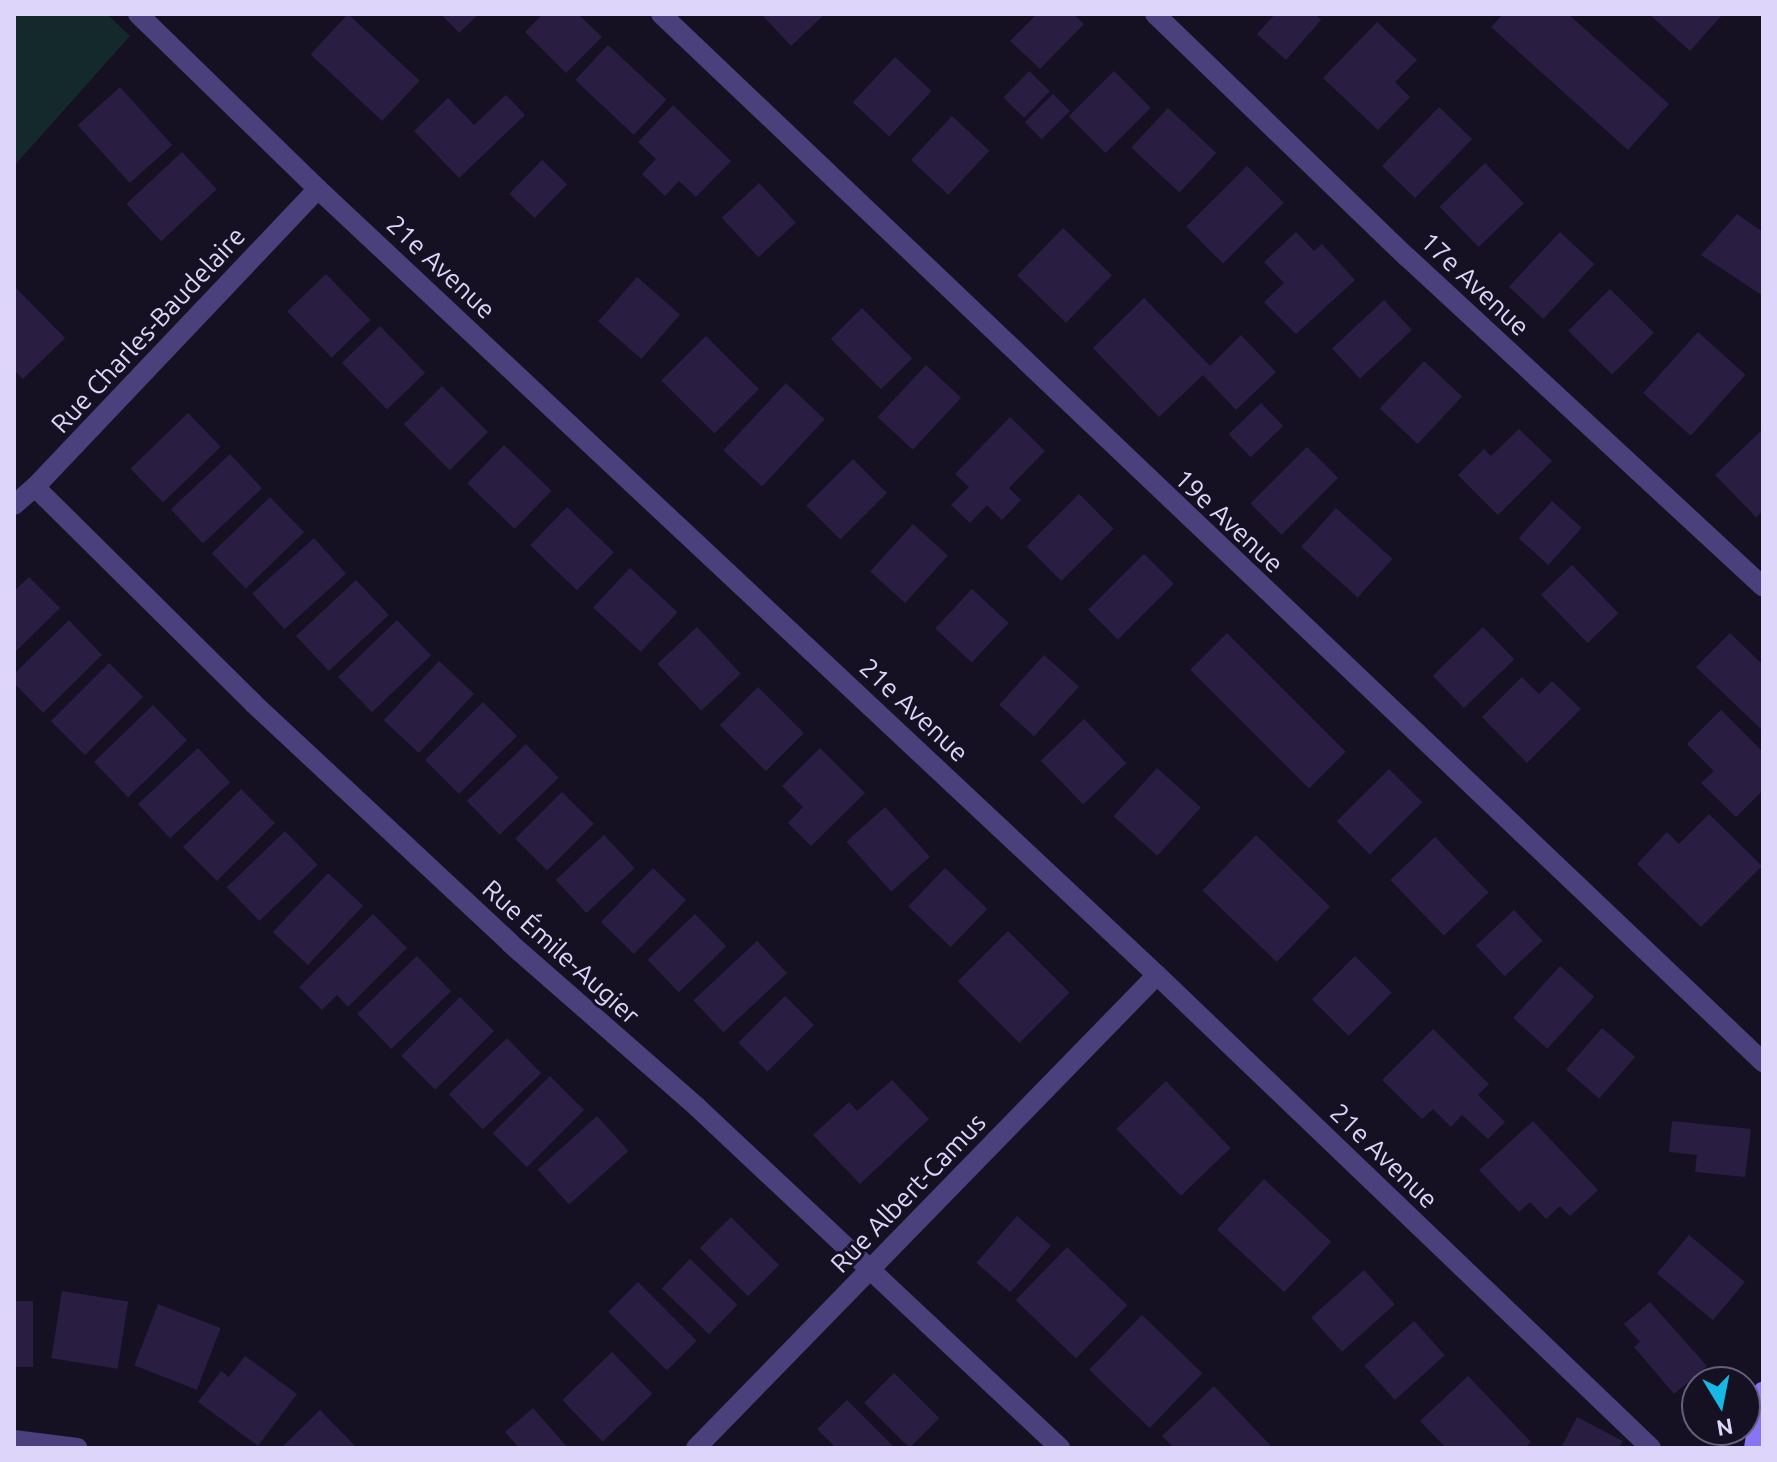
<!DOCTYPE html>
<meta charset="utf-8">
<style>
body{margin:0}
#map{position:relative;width:1777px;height:1462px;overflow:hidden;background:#151022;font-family:Ubuntu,sans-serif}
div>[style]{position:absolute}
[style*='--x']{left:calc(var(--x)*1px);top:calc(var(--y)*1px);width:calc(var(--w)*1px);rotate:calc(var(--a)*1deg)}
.green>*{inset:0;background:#14292b}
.building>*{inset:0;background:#291e41;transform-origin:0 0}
.street>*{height:20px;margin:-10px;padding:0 10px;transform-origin:10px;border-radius:10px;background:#49407c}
.secondary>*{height:20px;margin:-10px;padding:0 10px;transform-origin:10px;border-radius:10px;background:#8775f1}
span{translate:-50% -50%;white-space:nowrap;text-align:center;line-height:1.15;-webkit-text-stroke:6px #151022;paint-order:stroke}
.street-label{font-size:26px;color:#ded5fb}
.frame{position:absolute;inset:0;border:16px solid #ded5fb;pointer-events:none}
.north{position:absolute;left:1681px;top:1366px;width:80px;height:80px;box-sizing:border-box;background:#151022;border:2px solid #655f79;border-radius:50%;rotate:170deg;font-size:22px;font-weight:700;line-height:32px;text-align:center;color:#ded5fb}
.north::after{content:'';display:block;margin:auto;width:28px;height:36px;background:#17b8e5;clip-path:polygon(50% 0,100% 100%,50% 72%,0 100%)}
</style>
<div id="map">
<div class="green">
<div style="clip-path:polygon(14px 14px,107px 14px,130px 36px,14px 166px)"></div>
</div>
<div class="building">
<div style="left:348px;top:14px;width:98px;height:55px;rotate:43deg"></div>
<div style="clip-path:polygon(441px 14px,479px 14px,459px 33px)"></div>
<div style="clip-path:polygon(543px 14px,578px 14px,602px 37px,566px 73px,525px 32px)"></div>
<div style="clip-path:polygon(761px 14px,825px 14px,791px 46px)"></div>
<div style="clip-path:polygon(1037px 14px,1073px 14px,1084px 24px,1040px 69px,1010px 41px)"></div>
<div style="clip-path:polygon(1275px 14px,1315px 14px,1321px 20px,1286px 60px,1257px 34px)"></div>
<div style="clip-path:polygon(1503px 14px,1568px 14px,1669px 104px,1628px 150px,1491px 27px)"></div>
<div style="clip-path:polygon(1649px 14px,1723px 14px,1690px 51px)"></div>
<div style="clip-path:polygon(1377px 22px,1417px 60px,1395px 82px,1410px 97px,1378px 130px,1323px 78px)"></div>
<div style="left:608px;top:45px;width:80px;height:48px;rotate:43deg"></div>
<div style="left:895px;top:57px;width:50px;height:62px;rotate:43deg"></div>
<div style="left:1029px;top:71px;width:29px;height:37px;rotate:44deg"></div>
<div style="left:1114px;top:71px;width:52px;height:64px;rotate:45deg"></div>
<div style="left:120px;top:87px;width:78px;height:57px;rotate:48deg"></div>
<div style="left:1053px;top:94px;width:24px;height:40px;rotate:45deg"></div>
<div style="clip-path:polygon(506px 95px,525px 115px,459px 178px,414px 131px,448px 98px,474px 125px)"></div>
<div style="clip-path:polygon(673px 105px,731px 161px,696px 197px,679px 181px,665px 196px,642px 174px,656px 159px,638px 142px)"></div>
<div style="left:1439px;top:107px;width:46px;height:82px;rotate:44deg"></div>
<div style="left:1168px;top:108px;width:66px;height:54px;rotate:43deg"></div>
<div style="left:952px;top:116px;width:51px;height:60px;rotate:43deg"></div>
<div style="left:182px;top:152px;width:51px;height:76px;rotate:47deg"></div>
<div style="left:542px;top:160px;width:35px;height:47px;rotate:44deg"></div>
<div style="left:1485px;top:163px;width:56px;height:63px;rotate:46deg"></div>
<div style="left:1247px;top:166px;width:52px;height:86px;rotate:45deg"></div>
<div style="left:759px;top:183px;width:54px;height:51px;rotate:47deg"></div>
<div style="clip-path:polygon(1737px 214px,1763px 232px,1763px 296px,1701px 255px)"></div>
<div style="left:1063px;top:228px;width:68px;height:66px;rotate:44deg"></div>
<div style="clip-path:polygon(1296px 232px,1314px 251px,1322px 244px,1355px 280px,1296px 334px,1264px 302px,1284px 283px,1264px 262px)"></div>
<div style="left:1560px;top:232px;width:47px;height:75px;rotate:43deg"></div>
<div style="left:326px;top:274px;width:64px;height:54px;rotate:46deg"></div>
<div style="left:637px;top:277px;width:57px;height:59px;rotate:41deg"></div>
<div style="clip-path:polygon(14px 286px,65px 338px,23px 379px,14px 370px)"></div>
<div style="left:1610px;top:289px;width:62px;height:59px;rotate:45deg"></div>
<div style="clip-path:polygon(1144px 298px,1210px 366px,1241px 335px,1276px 372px,1236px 410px,1203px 375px,1159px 417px,1093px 348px)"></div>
<div style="left:1384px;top:300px;width:41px;height:71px;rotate:47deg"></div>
<div style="left:862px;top:308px;width:71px;height:44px;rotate:45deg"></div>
<div style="left:380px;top:326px;width:65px;height:53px;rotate:46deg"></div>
<div style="left:1698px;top:332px;width:64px;height:82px;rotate:42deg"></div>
<div style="left:706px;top:336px;width:75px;height:63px;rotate:45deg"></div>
<div style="left:1424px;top:361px;width:52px;height:65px;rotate:43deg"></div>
<div style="left:926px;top:365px;width:48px;height:71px;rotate:43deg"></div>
<div style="left:786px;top:383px;width:53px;height:92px;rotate:43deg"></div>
<div style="left:442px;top:386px;width:65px;height:54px;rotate:45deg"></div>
<div style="left:1261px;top:403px;width:32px;height:45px;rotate:46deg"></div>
<div style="left:188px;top:413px;width:47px;height:80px;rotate:46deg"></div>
<div style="clip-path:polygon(1010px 417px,1045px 451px,1009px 488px,1021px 500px,1002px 520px,987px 505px,970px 523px,951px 505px,969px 487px,955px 474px)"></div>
<div style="clip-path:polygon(1519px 429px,1552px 461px,1498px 515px,1458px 475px,1484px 449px,1491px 456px)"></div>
<div style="clip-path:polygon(1763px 429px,1763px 511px,1756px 517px,1715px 475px)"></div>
<div style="left:504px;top:445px;width:66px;height:53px;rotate:44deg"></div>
<div style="left:1307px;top:447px;width:44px;height:80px;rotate:45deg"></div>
<div style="left:230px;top:454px;width:47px;height:81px;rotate:47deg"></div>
<div style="left:853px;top:459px;width:48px;height:66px;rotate:45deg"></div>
<div style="left:1079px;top:494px;width:49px;height:74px;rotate:45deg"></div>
<div style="left:270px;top:497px;width:49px;height:81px;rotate:46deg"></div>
<div style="left:1552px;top:501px;width:40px;height:50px;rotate:42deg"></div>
<div style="left:567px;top:507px;width:65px;height:53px;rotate:44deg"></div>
<div style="left:1336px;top:508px;width:76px;height:52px;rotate:42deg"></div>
<div style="left:913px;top:524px;width:47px;height:64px;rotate:42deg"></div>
<div style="left:314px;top:538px;width:48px;height:83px;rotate:48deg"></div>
<div style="left:1144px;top:554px;width:42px;height:79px;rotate:45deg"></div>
<div style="left:1572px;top:565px;width:67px;height:43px;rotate:46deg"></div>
<div style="left:630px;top:568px;width:65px;height:54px;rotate:43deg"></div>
<div style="clip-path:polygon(29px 577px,60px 608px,14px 653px,14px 591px)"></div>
<div style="left:356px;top:580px;width:48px;height:82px;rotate:47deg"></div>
<div style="left:972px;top:589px;width:50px;height:54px;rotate:43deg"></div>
<div style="clip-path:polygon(69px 620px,102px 655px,43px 713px,14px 683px,14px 674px)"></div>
<div style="left:397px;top:620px;width:49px;height:82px;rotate:46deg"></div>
<div style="left:697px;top:627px;width:64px;height:54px;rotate:47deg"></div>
<div style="left:1483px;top:627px;width:45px;height:70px;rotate:46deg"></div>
<div style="left:1227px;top:633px;width:168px;height:52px;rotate:45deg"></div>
<div style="clip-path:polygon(1730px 633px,1763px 665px,1763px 731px,1696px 667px)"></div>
<div style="left:1044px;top:655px;width:47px;height:67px;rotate:42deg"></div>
<div style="left:439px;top:661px;width:48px;height:81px;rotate:43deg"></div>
<div style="left:109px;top:663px;width:48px;height:82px;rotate:45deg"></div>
<div style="clip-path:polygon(1522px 677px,1539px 694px,1552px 681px,1581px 709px,1527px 763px,1482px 717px)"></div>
<div style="left:758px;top:687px;width:65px;height:54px;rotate:45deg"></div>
<div style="left:483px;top:702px;width:48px;height:82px;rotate:45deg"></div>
<div style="left:153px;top:705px;width:49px;height:82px;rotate:46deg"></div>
<div style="clip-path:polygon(1721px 710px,1763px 752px,1763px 790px,1736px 817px,1701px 783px,1714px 771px,1687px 744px)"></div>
<div style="left:1084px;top:719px;width:61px;height:60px;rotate:46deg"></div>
<div style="left:526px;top:744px;width:47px;height:82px;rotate:46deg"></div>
<div style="left:198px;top:748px;width:47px;height:82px;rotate:47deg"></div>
<div style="clip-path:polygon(820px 748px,865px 793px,811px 846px,788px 823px,803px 807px,782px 786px)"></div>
<div style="left:1157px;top:768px;width:59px;height:65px;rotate:42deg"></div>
<div style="left:1389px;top:769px;width:47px;height:74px;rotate:45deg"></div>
<div style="left:241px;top:789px;width:48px;height:82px;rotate:45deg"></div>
<div style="left:562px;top:792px;width:45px;height:66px;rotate:45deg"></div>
<div style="left:885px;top:807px;width:67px;height:52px;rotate:48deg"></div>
<div style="clip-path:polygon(1709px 814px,1762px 866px,1701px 927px,1637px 864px,1667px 832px,1679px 844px)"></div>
<div style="left:285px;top:831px;width:47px;height:81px;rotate:46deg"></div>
<div style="left:604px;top:835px;width:45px;height:66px;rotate:47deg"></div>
<div style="left:1256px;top:835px;width:103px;height:77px;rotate:44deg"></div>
<div style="left:1435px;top:837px;width:77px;height:62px;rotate:46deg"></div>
<div style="left:653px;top:868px;width:46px;height:75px;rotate:44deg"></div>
<div style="left:945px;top:868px;width:59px;height:53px;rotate:44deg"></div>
<div style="left:328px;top:873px;width:48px;height:81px;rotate:43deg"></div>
<div style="left:1514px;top:910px;width:42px;height:52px;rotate:47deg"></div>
<div style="clip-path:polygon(373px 914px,407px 948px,348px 1007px,337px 995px,322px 1010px,299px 987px)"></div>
<div style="left:695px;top:914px;width:45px;height:66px;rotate:46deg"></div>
<div style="left:1008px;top:931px;width:87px;height:71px;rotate:45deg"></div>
<div style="left:757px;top:941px;width:44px;height:87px;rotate:47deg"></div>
<div style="left:417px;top:956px;width:49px;height:83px;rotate:46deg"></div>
<div style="left:1355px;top:956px;width:52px;height:61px;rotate:45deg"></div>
<div style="left:1560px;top:966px;width:46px;height:70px;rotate:42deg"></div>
<div style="left:785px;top:996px;width:41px;height:66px;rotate:45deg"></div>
<div style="left:460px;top:997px;width:48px;height:83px;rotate:45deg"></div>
<div style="left:1602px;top:1028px;width:44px;height:55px;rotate:41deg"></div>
<div style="clip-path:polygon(1433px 1029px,1489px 1084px,1478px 1095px,1505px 1122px,1488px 1139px,1462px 1115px,1451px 1127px,1433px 1109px,1422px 1119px,1382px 1080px)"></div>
<div style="left:507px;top:1038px;width:49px;height:81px;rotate:46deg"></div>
<div style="left:550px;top:1076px;width:48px;height:81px;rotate:45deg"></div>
<div style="clip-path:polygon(892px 1080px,929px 1119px,860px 1184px,813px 1135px,849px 1102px,857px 1111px)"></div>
<div style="left:1166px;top:1081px;width:93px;height:69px;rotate:46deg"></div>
<div style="left:597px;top:1116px;width:47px;height:80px;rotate:48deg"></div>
<div style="clip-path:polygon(1533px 1121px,1598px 1190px,1570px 1216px,1560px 1206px,1546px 1219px,1530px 1202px,1519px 1212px,1479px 1170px)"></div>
<div style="clip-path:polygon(1672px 1121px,1751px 1129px,1745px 1177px,1695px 1172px,1697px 1155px,1669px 1152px)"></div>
<div style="left:1264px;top:1179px;width:92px;height:69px;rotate:43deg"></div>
<div style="left:1017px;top:1216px;width:45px;height:62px;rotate:41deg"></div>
<div style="left:731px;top:1217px;width:68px;height:44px;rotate:45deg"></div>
<div style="left:1689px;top:1235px;width:73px;height:50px;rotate:40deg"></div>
<div style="left:1067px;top:1247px;width:84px;height:74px;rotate:44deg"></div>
<div style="left:690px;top:1259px;width:66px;height:41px;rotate:44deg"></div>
<div style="left:1364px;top:1270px;width:46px;height:71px;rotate:48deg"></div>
<div style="left:638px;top:1282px;width:83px;height:42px;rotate:45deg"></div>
<div style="left:62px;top:1291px;width:67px;height:68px;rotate:9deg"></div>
<div style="left:14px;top:1301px;width:19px;height:66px"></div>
<div style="clip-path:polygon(1650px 1302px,1707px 1366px,1674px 1394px,1634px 1347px,1640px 1342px,1624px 1324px)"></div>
<div style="left:158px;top:1304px;width:67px;height:66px;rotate:21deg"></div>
<div style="left:1142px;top:1315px;width:84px;height:76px;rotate:44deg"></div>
<div style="left:1414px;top:1321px;width:46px;height:67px;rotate:48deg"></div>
<div style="left:612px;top:1352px;width:58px;height:69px;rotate:46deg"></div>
<div style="clip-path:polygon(245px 1356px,297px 1394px,258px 1446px,198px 1402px,221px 1371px,229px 1377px)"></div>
<div style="left:894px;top:1373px;width:64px;height:42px;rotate:45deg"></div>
<div style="clip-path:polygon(1468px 1376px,1531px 1442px,1525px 1448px,1446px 1448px,1420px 1421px)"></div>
<div style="clip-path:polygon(1214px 1386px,1273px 1448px,1174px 1448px,1162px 1436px)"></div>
<div style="clip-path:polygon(847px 1400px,895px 1448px,836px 1448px,817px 1429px)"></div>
<div style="clip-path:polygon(533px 1408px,568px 1448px,519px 1448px,505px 1432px)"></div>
<div style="clip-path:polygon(320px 1410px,357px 1448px,281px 1448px)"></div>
<div style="clip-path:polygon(1577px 1417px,1623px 1441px,1619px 1448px,1561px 1448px)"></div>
</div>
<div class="street">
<div style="--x:138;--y:14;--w:251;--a:44.2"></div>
<div style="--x:318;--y:189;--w:1150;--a:43.13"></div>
<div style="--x:1157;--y:975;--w:684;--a:43.76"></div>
<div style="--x:661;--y:14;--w:1521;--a:43.56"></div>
<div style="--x:1155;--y:14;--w:350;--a:44"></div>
<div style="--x:1407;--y:257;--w:485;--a:42.8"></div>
<div style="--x:35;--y:487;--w:307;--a:44.7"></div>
<div style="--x:253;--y:703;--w:353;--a:43"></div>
<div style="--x:511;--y:944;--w:247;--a:41.2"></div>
<div style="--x:697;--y:1107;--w:498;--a:43.2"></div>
<div style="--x:14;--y:505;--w:28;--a:-41"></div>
<div style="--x:35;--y:487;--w:411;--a:-46.5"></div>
<div style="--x:14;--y:1440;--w:64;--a:7.1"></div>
<div style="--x:696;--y:1448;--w:660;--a:-45.74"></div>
</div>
<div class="secondary">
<div style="--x:1754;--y:1448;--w:57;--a:-80.9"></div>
</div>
<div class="street-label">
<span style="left:441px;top:267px;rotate:43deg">21e Avenue</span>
<span style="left:1475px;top:284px;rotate:43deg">17e Avenue</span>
<span style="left:148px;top:330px;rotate:-47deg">Rue Charles-Baudelaire</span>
<span style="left:1229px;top:521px;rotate:43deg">19e Avenue</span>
<span style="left:914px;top:710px;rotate:43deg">21e Avenue</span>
<span style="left:561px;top:952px;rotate:42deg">Rue Émile-Augier</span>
<span style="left:1384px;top:1156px;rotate:44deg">21e Avenue</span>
<span style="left:908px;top:1193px;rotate:-46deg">Rue Albert-Camus</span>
</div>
<div class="frame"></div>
<div class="north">N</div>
</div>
